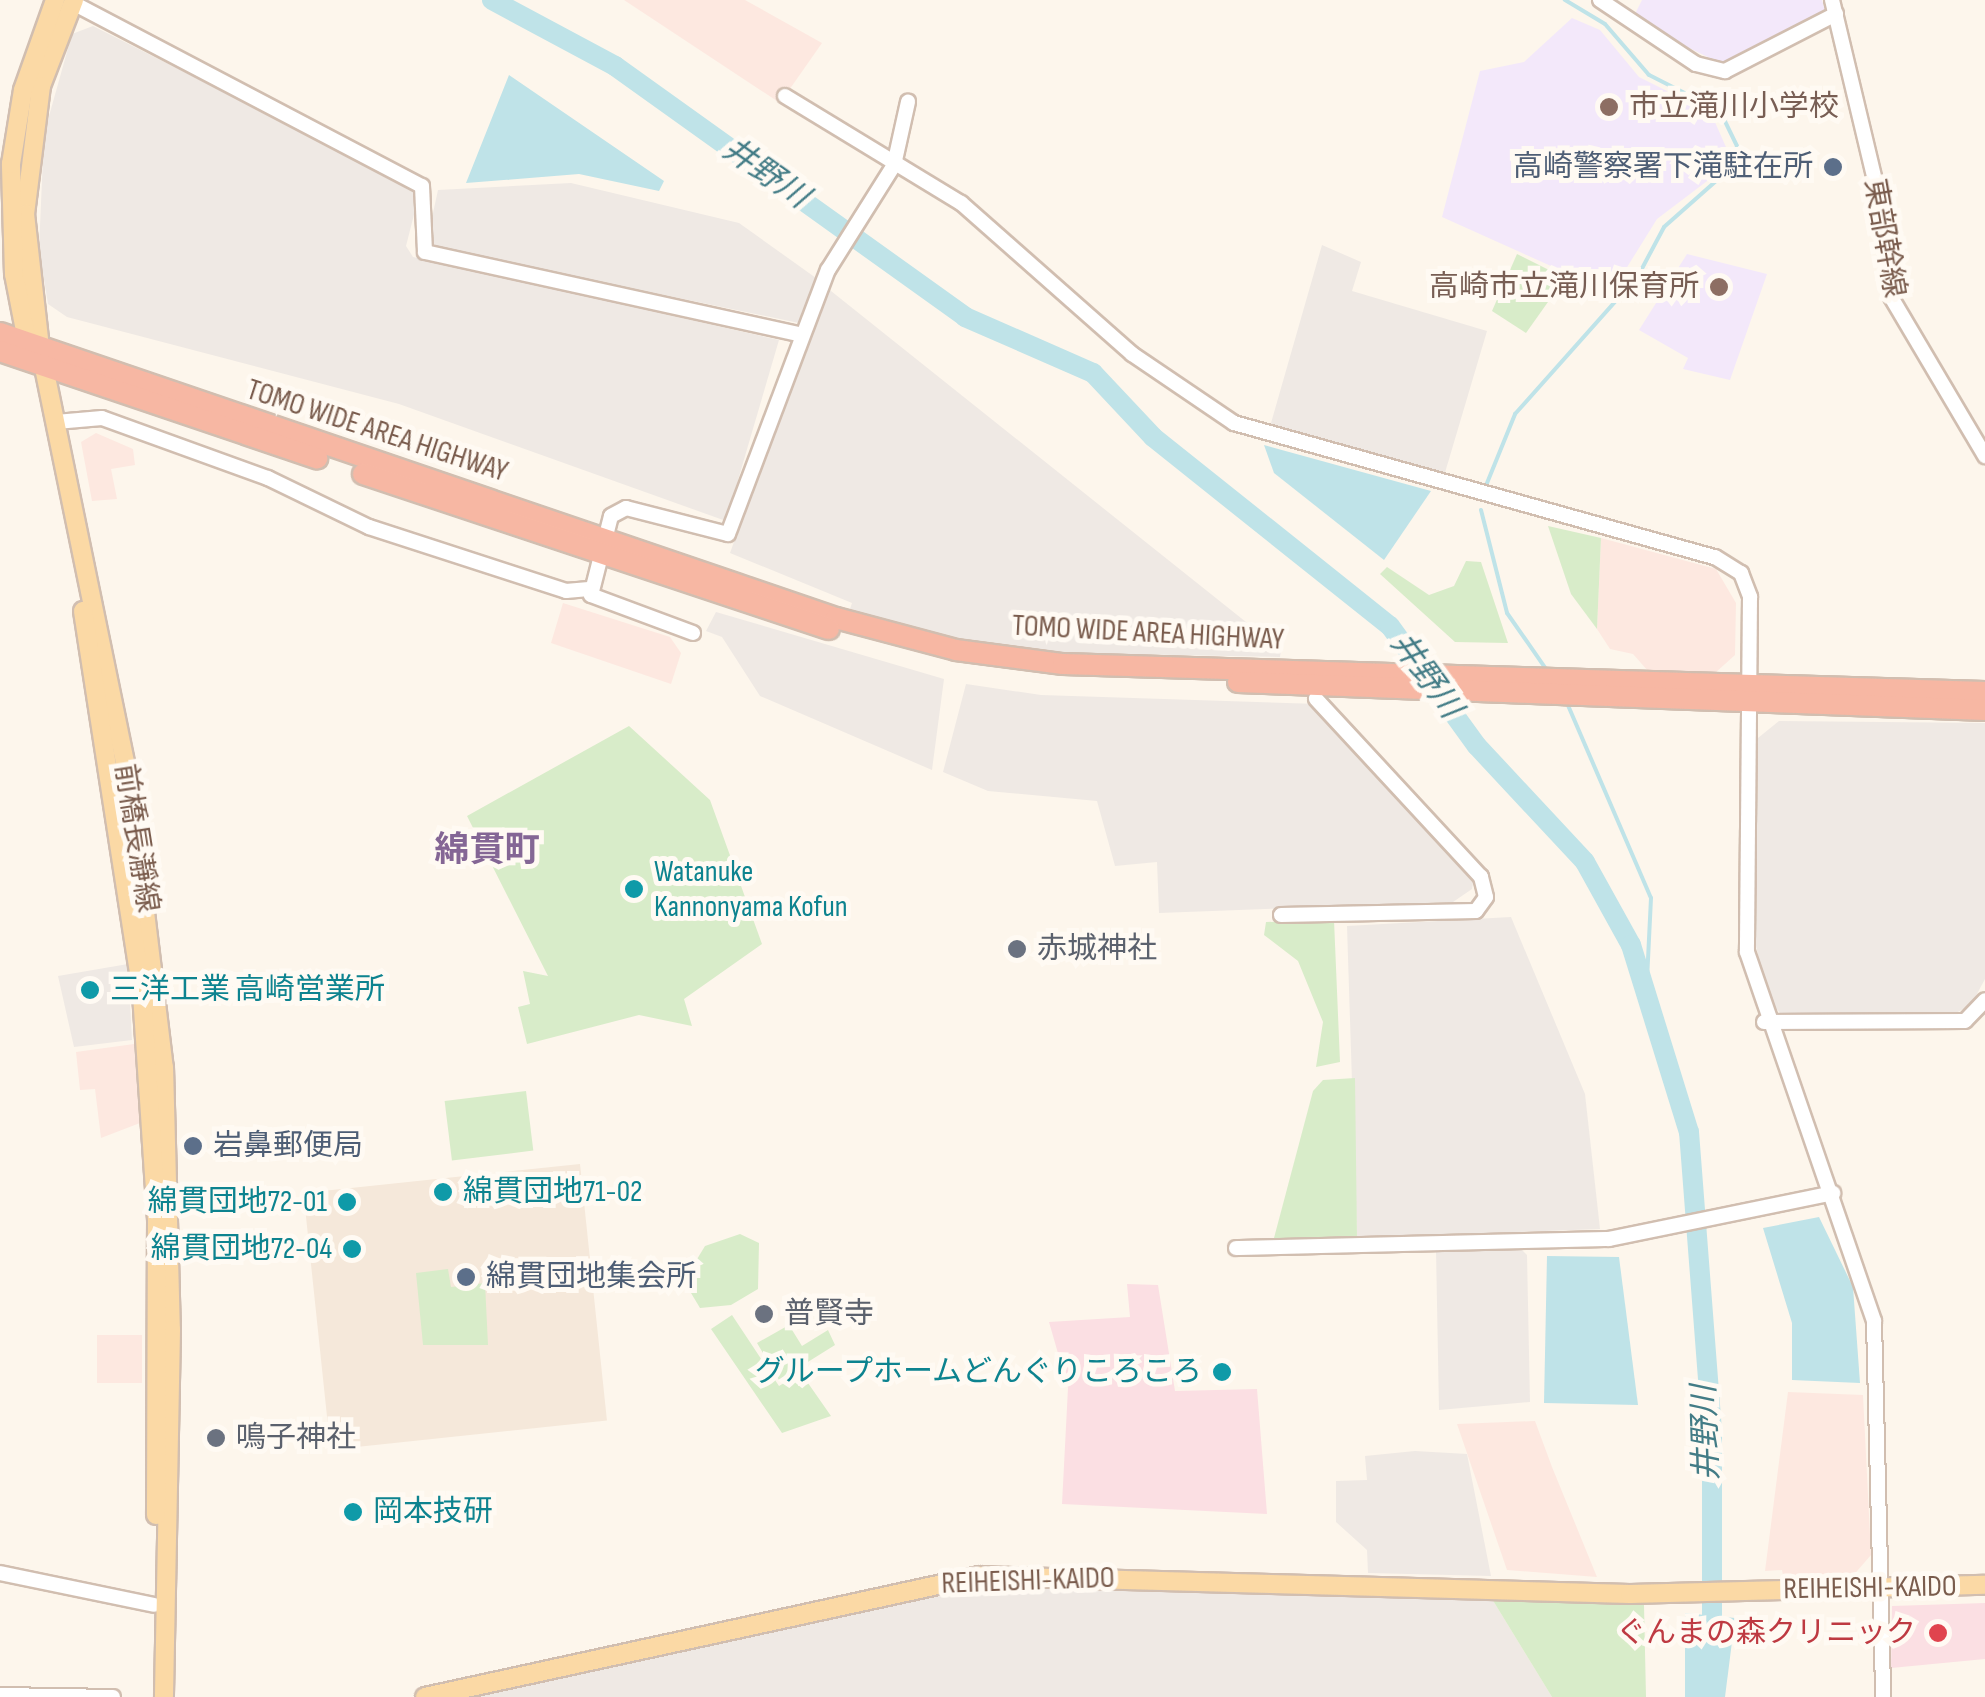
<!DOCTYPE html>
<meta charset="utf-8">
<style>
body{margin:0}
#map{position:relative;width:1985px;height:1697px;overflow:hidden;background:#fdf6ec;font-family:"Sofia Sans Condensed","Noto Sans JP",sans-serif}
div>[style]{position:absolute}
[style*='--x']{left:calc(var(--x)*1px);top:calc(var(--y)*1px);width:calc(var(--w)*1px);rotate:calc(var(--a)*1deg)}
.residential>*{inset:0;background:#f5e8da;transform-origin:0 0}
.commercial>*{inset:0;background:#fde8e0;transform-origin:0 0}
.industrial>*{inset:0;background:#efe9e4}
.education>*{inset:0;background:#f3e8fa}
.medical>*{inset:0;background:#fbdfe3}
.green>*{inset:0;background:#d8ecc9;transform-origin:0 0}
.water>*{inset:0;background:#bfe3e8}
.stream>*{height:4px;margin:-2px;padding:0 2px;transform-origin:2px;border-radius:2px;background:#bfe3e8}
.river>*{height:20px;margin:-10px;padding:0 10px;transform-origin:10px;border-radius:10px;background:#bfe3e8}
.roads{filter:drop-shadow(2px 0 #d1beb0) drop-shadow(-2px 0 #d1beb0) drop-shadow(0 2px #d1beb0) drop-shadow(0 -2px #d1beb0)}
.minor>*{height:14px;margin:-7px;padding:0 7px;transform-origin:7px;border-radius:7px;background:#fff}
.major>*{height:18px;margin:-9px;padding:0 9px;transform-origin:9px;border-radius:9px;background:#fbd9a5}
.highway>*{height:20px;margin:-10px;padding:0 10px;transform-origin:10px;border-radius:10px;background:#f7b7a3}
.dots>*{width:28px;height:28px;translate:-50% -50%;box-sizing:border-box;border:5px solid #fffaf3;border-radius:50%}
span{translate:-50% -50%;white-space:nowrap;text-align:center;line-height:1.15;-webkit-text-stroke:10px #fffaf3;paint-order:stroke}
.education-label{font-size:30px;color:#785e54}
.left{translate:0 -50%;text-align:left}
.right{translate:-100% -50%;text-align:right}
.service-label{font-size:30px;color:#4e5e75}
.street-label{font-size:30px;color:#7a5c4d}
.culture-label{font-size:30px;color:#0d838f}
.worship-label{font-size:30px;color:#5b616d}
.health-label{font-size:30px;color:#be3a42}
.water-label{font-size:32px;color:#437c86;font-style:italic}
.quarter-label{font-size:35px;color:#846695;font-weight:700}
</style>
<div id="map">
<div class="residential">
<div style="left:580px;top:1164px;width:258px;height:278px;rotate:84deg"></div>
</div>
<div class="commercial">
<div style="clip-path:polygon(624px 0,745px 0,822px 43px,780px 103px)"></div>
<div style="clip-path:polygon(96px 433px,133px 449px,135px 465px,111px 469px,117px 499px,92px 501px,81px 442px)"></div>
<div style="clip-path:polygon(1601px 538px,1716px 569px,1736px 603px,1735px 655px,1715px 673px,1648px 671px,1633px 654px,1610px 649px,1597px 629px)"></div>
<div style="clip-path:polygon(563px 603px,670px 637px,681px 653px,671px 684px,551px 643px)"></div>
<div style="clip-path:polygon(134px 1044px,140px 1123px,101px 1138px,95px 1089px,80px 1090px,76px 1052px)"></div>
<div style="left:142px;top:1335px;width:48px;height:45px;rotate:90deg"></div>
<div style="clip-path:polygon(1788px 1392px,1863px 1395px,1871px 1555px,1851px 1578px,1784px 1580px,1782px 1570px,1765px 1571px)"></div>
<div style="clip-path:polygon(1535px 1421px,1552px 1467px,1597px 1577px,1507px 1570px,1457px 1424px)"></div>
</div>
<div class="industrial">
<div style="clip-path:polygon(93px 26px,412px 187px,419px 195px,406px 246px,413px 257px,779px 340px,726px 521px,399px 404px,67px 317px,48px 304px,39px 249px,44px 134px,72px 34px)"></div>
<div style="clip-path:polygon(571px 183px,739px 223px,816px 278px,799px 323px,437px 248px,428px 236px,438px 190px)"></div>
<div style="clip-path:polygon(1322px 245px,1361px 262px,1352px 291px,1487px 331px,1444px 476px,1269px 430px)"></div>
<div style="clip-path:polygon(826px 287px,1281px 650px,1280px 657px,1065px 653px,959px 639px,849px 612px,852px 603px,730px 553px)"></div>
<div style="clip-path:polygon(716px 612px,944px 679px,932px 770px,760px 696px,722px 637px,706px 631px)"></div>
<div style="clip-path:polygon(966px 684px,1041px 695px,1319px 704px,1474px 877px,1472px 889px,1453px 902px,1159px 913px,1157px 862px,1115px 866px,1097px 801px,988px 791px,943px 772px)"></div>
<div style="clip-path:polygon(1779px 721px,1985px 723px,1985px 979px,1971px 1005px,1954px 1014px,1780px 1013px,1767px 998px,1754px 936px,1758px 738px)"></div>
<div style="clip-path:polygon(1511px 917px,1585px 1094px,1600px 1229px,1357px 1238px,1347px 926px)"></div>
<div style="clip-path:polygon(128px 964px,132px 1040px,74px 1047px,58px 976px)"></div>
<div style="clip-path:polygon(1519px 1247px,1527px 1255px,1530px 1402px,1439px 1410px,1436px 1250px)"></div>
<div style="clip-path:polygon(1415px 1451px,1467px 1454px,1491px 1576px,1368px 1573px,1367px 1550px,1336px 1522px,1336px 1481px,1367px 1480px,1365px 1456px)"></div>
<div style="clip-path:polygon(1079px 1582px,1492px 1599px,1552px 1697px,462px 1697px,920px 1596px)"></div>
</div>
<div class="education">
<div style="clip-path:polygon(1642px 0,1822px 0,1825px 11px,1724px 65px,1632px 20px)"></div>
<div style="clip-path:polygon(1572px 18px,1600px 30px,1639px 77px,1711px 113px,1729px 154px,1723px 169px,1657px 219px,1611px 293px,1442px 217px,1480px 71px,1524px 62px)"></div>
<div style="clip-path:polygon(1687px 254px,1767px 274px,1730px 380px,1683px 369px,1688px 358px,1639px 330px)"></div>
</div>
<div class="medical">
<div style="clip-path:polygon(1127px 1284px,1158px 1285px,1175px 1391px,1257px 1389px,1267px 1514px,1062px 1504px,1068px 1388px,1049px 1322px,1130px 1317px)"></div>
<div style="clip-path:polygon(1985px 1603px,1985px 1659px,1891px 1668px,1892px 1606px)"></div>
</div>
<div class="green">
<div style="clip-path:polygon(1517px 254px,1565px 278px,1526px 333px,1492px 311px)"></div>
<div style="clip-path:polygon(1548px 526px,1601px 538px,1597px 629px,1571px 594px)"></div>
<div style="clip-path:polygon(1466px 561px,1481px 562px,1508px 643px,1455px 642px,1380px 574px,1387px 567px,1429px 595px,1454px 586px)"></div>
<div style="clip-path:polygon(629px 726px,710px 800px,762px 944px,684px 999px,692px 1026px,639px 1015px,527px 1044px,518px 1007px,530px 1004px,523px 971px,548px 976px,467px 816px)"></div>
<div style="clip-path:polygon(1334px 920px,1340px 1062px,1316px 1067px,1323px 1022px,1298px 961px,1264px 935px,1266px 922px)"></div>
<div style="clip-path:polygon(1355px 1078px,1357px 1238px,1274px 1238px,1313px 1091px,1323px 1080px)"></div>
<div style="left:526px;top:1091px;width:60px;height:82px;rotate:83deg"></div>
<div style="clip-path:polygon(740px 1234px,759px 1243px,758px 1289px,731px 1305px,700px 1308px,685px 1283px,691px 1269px,705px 1246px)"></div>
<div style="clip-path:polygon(448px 1269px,451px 1287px,485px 1283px,488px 1345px,423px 1345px,416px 1273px)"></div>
<div style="clip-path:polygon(732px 1315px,779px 1386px,801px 1373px,831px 1416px,782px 1433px,711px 1329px)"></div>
<div style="clip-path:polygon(789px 1325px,802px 1346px,828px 1330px,835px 1345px,779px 1380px,757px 1343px)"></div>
<div style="clip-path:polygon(1492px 1599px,1644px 1605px,1646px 1697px,1552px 1697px)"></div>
</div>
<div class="water">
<div style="clip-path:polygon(509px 75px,664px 181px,659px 191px,579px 174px,466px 183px)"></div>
<div style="clip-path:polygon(1264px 445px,1431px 491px,1384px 560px,1274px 473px)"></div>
<div style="clip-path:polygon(1819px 1217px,1853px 1287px,1860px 1383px,1792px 1380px,1792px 1323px,1763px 1228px)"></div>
<div style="clip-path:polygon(1547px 1256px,1619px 1257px,1638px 1405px,1544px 1403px)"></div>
<div style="clip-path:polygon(1685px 1613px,1735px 1618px,1725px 1697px,1685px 1697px)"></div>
</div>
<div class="stream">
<div style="--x:1485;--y:488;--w:80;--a:-67.9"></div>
<div style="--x:1515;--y:414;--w:185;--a:-48.3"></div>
<div style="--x:1638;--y:276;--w:55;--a:-62"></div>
<div style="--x:1664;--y:227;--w:94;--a:-41.5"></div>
<div style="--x:1734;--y:165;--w:19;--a:-81"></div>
<div style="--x:1737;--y:146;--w:39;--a:-116"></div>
<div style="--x:1720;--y:111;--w:80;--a:-153.1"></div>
<div style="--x:1649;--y:75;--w:67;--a:-130.8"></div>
<div style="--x:1605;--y:24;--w:47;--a:-149"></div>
<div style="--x:1481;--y:510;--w:106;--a:75.8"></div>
<div style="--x:1507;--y:613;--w:68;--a:55.1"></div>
<div style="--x:1567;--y:703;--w:212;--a:66.7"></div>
<div style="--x:1651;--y:898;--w:101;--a:92.8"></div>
</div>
<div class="river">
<div style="--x:492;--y:0;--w:140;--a:28.2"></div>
<div style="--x:615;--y:66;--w:431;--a:35.6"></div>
<div style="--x:965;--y:317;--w:140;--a:23.6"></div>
<div style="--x:1093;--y:373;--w:88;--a:46.8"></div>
<div style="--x:1153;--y:437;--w:303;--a:38.6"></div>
<div style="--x:1390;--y:626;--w:148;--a:54.1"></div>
<div style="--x:1477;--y:746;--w:158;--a:47"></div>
<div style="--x:1585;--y:862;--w:95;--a:61"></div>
<div style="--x:1631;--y:945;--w:196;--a:72.8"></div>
<div style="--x:1689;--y:1132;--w:301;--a:85.6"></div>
<div style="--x:1712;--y:1432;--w:265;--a:90"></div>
</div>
<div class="roads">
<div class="minor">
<div style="--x:1600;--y:0;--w:115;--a:33.7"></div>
<div style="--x:1696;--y:64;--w:30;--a:14"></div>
<div style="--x:1725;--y:71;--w:125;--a:-27.2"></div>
<div style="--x:1832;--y:0;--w:189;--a:76.6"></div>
<div style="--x:1876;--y:184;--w:114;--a:82.4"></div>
<div style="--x:1891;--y:297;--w:185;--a:59.4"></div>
<div style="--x:73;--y:3;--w:394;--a:27.7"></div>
<div style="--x:422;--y:186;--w:66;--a:87.4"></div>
<div style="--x:425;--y:252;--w:385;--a:12.4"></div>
<div style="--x:785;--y:96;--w:206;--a:31.3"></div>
<div style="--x:961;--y:203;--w:228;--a:41.4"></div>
<div style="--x:1132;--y:354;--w:123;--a:34.1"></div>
<div style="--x:1234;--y:423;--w:499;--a:15.6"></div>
<div style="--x:1715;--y:557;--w:31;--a:32"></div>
<div style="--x:1741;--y:573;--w:26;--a:69"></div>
<div style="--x:1750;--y:597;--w:355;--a:90.5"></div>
<div style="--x:1747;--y:952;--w:390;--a:71"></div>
<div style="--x:1874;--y:1321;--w:376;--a:88.6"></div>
<div style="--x:56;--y:422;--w:46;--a:-5"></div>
<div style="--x:102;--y:418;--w:177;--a:19.9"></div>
<div style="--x:268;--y:478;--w:112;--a:25.9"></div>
<div style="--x:369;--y:527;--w:207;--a:18"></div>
<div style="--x:566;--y:591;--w:23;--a:-5"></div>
<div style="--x:693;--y:633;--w:109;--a:-159.6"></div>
<div style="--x:591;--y:595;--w:81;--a:-75.8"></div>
<div style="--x:611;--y:516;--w:17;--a:-28"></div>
<div style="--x:626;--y:508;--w:105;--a:14.3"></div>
<div style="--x:728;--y:534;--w:282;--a:-69.3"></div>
<div style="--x:828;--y:270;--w:124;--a:-57.8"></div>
<div style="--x:894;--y:165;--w:65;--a:-77.5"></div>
<div style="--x:1281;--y:915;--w:195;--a:-1.2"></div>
<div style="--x:1476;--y:911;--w:17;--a:-54"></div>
<div style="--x:1486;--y:897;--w:21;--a:-104"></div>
<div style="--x:1481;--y:877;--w:243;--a:-132.8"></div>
<div style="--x:1764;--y:1022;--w:201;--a:-0.3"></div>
<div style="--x:1965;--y:1021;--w:29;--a:-46"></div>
<div style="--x:1236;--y:1248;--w:373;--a:-1.4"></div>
<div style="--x:1609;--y:1239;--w:229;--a:-11.6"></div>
<div style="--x:0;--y:1573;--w:157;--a:11.7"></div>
<div style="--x:0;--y:1695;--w:113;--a:1"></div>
</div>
<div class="major">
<div style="--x:74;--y:0;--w:92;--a:111"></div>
<div style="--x:41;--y:86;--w:129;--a:97.1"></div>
<div style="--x:25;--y:214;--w:135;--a:83.6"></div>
<div style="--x:40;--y:348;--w:449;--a:78.4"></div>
<div style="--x:130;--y:788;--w:281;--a:83.1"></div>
<div style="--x:164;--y:1067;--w:263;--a:88.5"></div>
<div style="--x:171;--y:1330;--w:367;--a:91.1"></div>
<div style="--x:29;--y:351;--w:78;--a:-101"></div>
<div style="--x:14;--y:274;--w:110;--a:-91.6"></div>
<div style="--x:11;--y:164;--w:75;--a:-80.8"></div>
<div style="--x:23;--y:90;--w:96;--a:-70.4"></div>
<div style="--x:83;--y:611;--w:388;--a:81.2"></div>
<div style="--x:142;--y:994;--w:227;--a:86.2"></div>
<div style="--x:157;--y:1221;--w:294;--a:90.2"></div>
<div style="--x:425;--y:1697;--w:567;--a:-12.32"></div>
<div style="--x:979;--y:1576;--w:651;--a:1.58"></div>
<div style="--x:1630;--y:1594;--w:355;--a:-1.5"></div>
</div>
<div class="highway">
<div style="--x:0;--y:333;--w:883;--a:18.82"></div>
<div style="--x:836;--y:618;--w:124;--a:14.9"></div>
<div style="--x:956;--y:650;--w:108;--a:7.5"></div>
<div style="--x:1063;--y:664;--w:922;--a:1.74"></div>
<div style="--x:0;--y:351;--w:335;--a:18.7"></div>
<div style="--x:363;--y:474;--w:491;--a:18.4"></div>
<div style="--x:1238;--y:682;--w:748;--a:2.15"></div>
</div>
</div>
<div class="dots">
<div style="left:1609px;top:107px;background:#8d6e63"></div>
<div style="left:1833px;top:167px;background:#5c6f8a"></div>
<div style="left:1719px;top:287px;background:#8d6e63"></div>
<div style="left:634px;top:889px;background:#0f9aa8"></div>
<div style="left:1017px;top:949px;background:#6b7280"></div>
<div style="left:90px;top:990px;background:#0f9aa8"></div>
<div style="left:193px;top:1146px;background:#5c6f8a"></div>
<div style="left:443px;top:1192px;background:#0f9aa8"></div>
<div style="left:347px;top:1202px;background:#0f9aa8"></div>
<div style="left:352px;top:1249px;background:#0f9aa8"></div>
<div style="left:466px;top:1277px;background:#5c6f8a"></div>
<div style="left:764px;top:1314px;background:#6b7280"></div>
<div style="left:1222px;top:1372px;background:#0f9aa8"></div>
<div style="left:216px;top:1438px;background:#6b7280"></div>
<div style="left:353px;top:1512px;background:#0f9aa8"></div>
<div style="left:1938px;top:1633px;background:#e0444e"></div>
</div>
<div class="education-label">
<span class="left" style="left:1629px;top:107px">市立滝川小学校</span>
<span class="right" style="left:1699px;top:287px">高崎市立滝川保育所</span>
</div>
<div class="service-label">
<span class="right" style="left:1813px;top:167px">高崎警察署下滝駐在所</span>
<span class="left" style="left:213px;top:1146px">岩鼻郵便局</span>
<span class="left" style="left:486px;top:1277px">綿貫団地集会所</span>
</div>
<div class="street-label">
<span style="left:1884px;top:238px;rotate:80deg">東部幹線</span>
<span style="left:377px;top:431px;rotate:18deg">TOMO WIDE AREA HIGHWAY</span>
<span style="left:1148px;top:633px;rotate:3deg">TOMO WIDE AREA HIGHWAY</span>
<span style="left:136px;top:838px;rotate:81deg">前橋長瀞線</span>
<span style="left:1028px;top:1581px;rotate:-2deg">REIHEISHI-KAIDO</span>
<span style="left:1870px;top:1588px;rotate:-1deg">REIHEISHI-KAIDO</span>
</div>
<div class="culture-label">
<span class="left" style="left:654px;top:889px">Watanuke<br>Kannonyama Kofun</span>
<span class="left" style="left:110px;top:990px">三洋工業 高崎営業所</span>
<span class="left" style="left:463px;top:1192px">綿貫団地71-02</span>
<span class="right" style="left:327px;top:1202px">綿貫団地72-01</span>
<span class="right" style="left:332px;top:1249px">綿貫団地72-04</span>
<span class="right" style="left:1202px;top:1372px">グループホームどんぐりころころ</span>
<span class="left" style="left:373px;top:1512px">岡本技研</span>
</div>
<div class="worship-label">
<span class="left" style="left:1037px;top:949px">赤城神社</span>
<span class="left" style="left:784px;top:1314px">普賢寺</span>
<span class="left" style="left:236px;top:1438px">鳴子神社</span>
</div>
<div class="health-label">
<span class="right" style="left:1916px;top:1633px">ぐんまの森クリニック</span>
</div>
<div class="water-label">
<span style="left:765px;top:174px;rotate:35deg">井野川</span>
<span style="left:1425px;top:676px;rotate:54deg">井野川</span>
<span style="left:1707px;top:1433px;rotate:-92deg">井野川</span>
</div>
<div class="quarter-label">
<span style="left:487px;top:851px">綿貫町</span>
</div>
</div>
